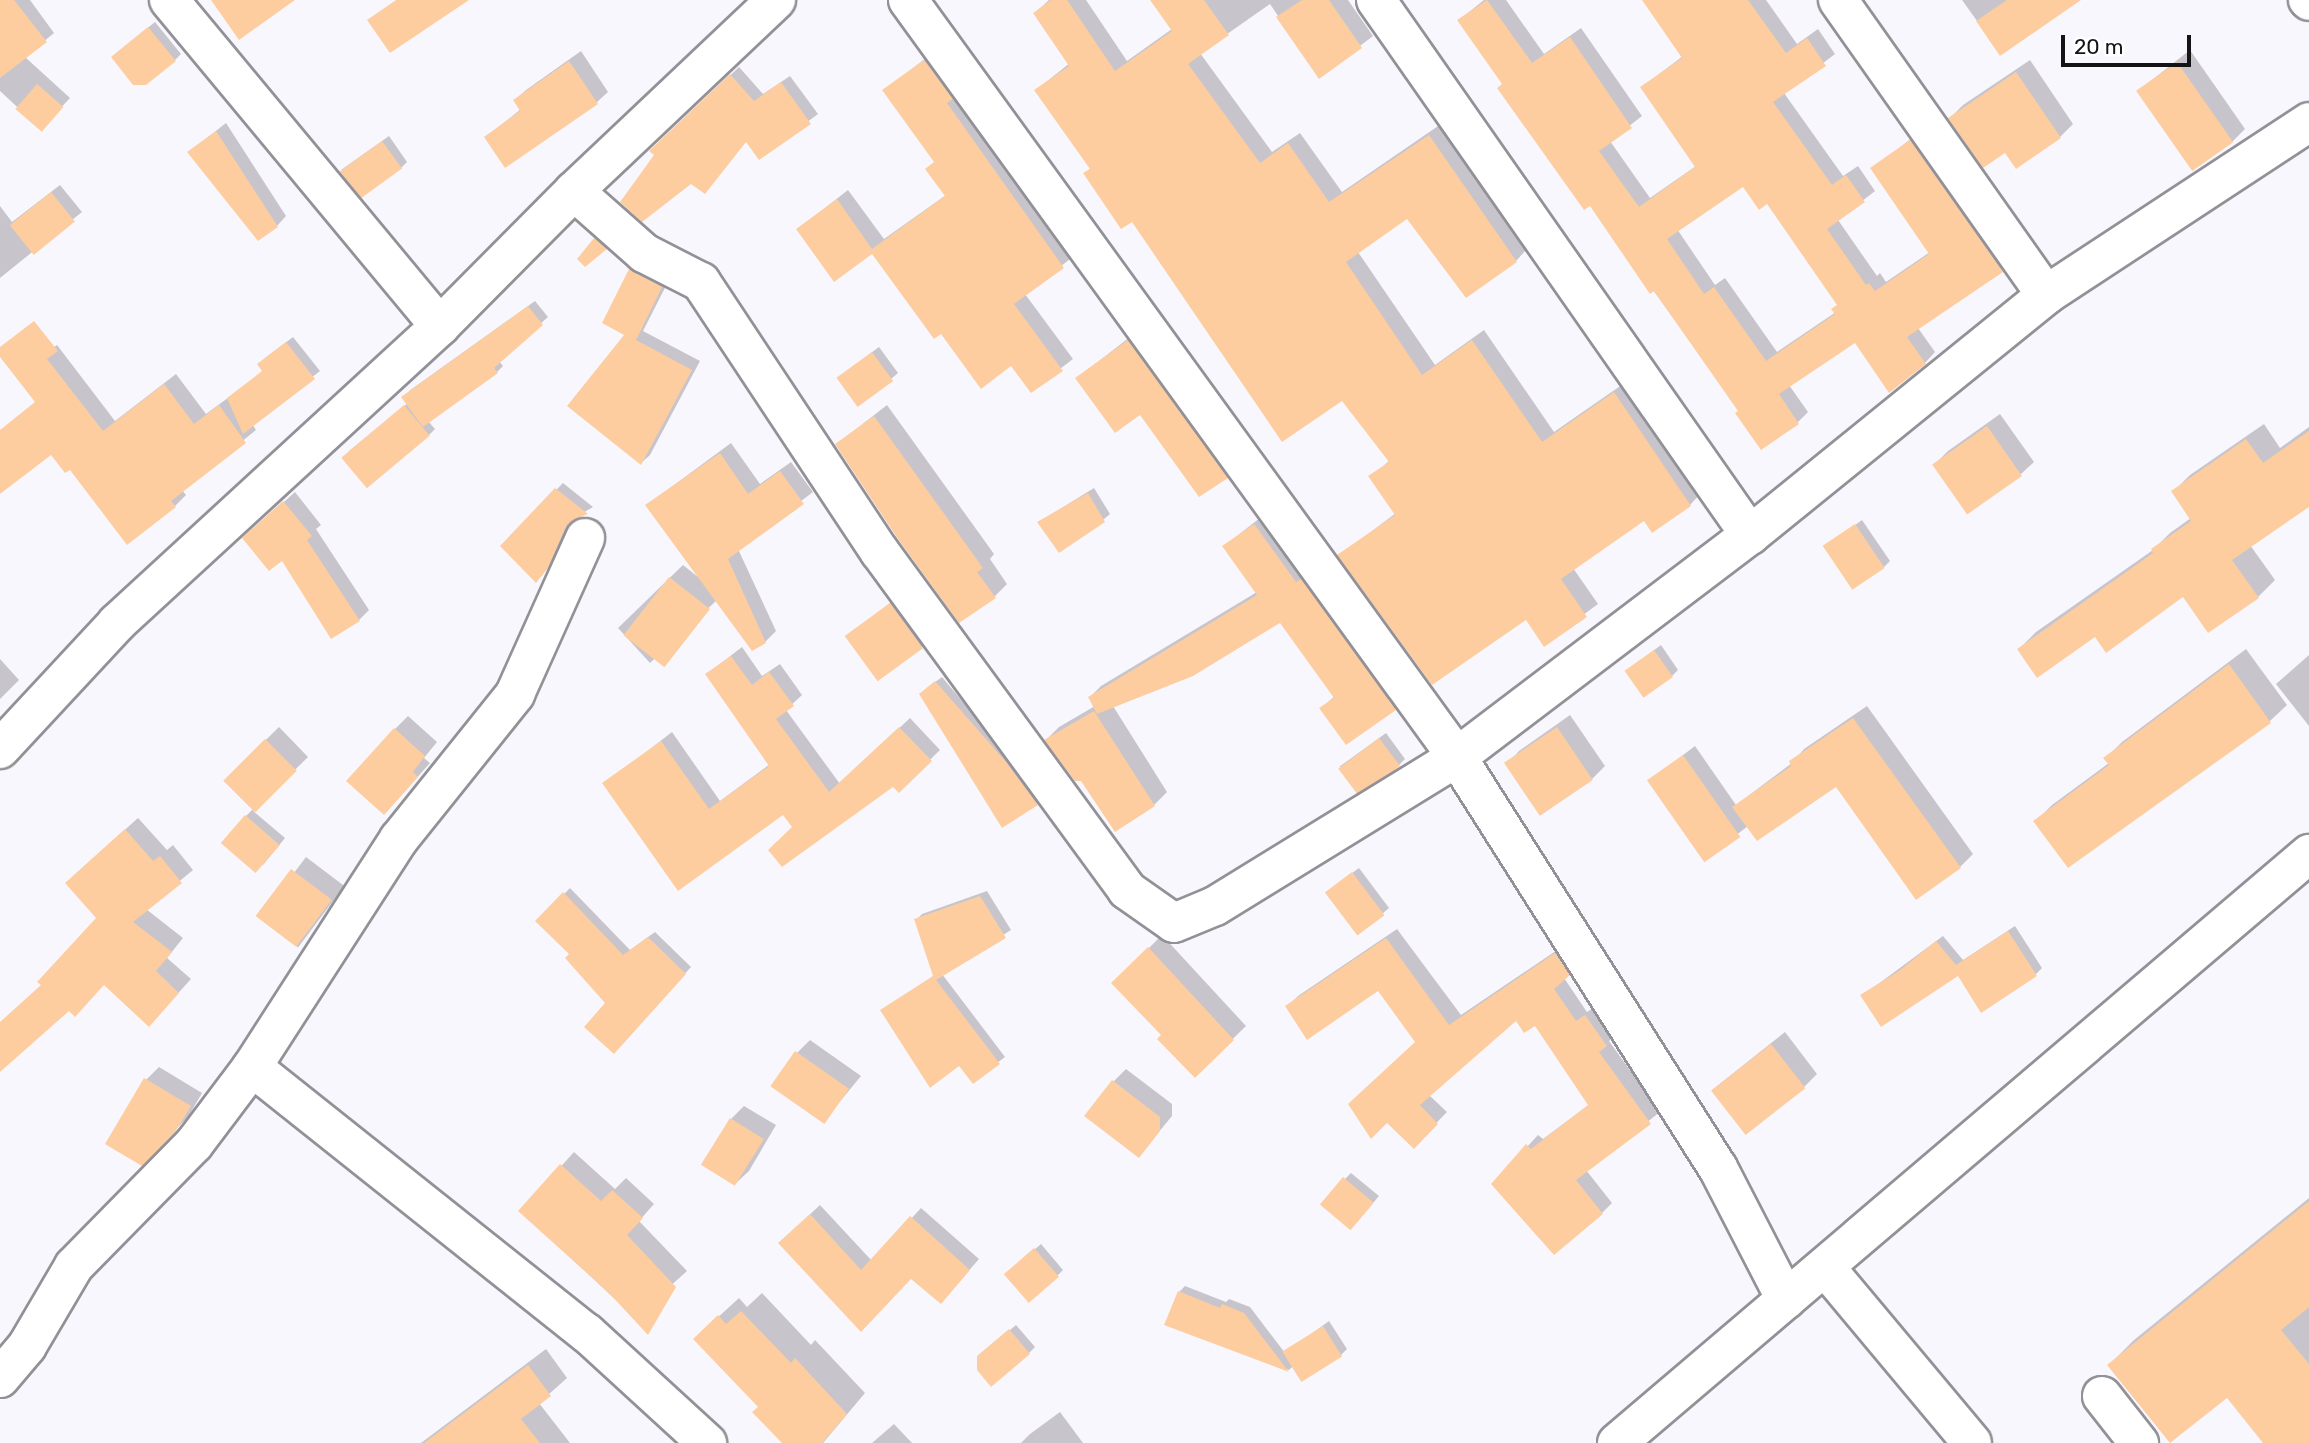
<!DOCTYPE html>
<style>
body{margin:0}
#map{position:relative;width:2309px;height:1443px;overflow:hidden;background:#f9f7fe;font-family:Rubik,sans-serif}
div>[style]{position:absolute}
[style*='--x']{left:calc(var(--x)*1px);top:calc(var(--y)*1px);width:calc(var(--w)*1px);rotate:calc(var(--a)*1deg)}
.shadow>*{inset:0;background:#0003;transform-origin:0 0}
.building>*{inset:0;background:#fecd9f;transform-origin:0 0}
.roads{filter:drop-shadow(2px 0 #929197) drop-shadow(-2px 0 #929197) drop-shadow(0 2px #929197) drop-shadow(0 -2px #929197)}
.minor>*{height:38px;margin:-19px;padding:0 19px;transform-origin:19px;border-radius:19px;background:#fff}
.major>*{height:38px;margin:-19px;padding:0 19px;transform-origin:19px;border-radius:19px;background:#fff}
span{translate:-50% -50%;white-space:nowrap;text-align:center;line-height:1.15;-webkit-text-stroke:7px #fff;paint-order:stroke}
.scale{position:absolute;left:2061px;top:35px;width:130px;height:32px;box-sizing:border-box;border:4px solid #141416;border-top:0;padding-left:9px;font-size:21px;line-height:24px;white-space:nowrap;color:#141416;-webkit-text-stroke:5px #fff;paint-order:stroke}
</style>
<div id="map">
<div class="shadow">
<div style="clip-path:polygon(0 0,30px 0,54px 33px,25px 57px,70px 98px,41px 129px,0 91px)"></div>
<div style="clip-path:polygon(1049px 0,1086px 0,1127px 61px,1172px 29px,1160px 0,1348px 0,1373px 36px,1319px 77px,1270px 4px,1200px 53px,1272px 152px,1300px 133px,1342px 192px,1441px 124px,1527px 249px,1516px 261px,1408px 217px,1358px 252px,1435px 365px,1484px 330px,1554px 432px,1626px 382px,1701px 493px,1690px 505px,1644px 519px,1573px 568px,1598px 604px,1544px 644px,1526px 618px,1340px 555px,1396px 513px,1371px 477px,1390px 460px,1343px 398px,1132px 220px,1085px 173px,1091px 168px,1036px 90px,1070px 63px,1035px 13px)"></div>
<div style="clip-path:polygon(evenodd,1484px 0,1506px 0,1544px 54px,1581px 28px,1642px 116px,1610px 141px,1650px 198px,1696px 166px,1642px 87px,1683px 56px,1671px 0,1766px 0,1797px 44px,1818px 29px,1835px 54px,1784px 93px,1843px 176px,1858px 166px,1875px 191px,1838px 220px,1877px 276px,1880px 273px,1886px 282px,1930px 252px,1873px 168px,1921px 131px,2012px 260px,1918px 328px,1935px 352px,1925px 363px,1855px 340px,1789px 385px,1808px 412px,1798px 422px,1740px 411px,1459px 20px,1484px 0,1743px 184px,1767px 202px,1839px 304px,1836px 312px,1777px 352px,1725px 278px,1715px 285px,1677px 229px,1743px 184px)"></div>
<div style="clip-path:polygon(1962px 0,2075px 0,2000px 53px)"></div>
<div style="clip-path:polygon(155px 22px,181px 54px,175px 60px,119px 51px)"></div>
<div style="clip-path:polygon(936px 50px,1074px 256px,1025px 294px,1073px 359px,1031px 391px,1011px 364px,942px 331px,873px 251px,798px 229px,848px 190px,884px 239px,946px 195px,935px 161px,884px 91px)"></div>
<div style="clip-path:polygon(2190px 50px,2245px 129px,2232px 142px,2138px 91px)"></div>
<div style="clip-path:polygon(581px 51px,608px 92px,597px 102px,505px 165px,486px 137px,521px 109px,515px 100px,526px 90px)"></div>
<div style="clip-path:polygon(2030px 60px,2073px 124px,2060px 137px,2017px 167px,2006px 151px,1950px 118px,1963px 105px)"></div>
<div style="clip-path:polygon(739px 67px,763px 94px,790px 76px,818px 114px,759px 158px,747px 140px,705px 192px,657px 155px,657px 145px)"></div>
<div style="clip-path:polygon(226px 123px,286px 216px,277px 226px,189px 152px)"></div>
<div style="clip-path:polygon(389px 136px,407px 162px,401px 168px,341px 170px)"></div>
<div style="clip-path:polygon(60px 185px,82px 212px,0 278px,0 206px,12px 222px)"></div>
<div style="clip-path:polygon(601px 233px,612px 242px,606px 248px,580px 259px)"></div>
<div style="clip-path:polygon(639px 261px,670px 278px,643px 331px,700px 361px,650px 455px,641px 463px,627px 334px,631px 270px)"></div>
<div style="clip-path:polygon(535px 301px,548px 317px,499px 361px,503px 366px,497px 372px,428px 421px,435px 429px,429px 435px,367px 486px,349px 451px,408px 403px,409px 391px)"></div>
<div style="clip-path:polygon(1139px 330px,1238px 466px,1227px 477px,1141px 413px,1077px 378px)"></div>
<div style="clip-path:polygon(293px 337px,320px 371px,252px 424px,256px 430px,182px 490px,186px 495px,175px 506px,30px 366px,57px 345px,115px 421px,176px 374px,206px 414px,270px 367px,265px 358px)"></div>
<div style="clip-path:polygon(879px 347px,898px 373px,891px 379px,844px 373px)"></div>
<div style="clip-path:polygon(887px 405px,994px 554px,990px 559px,1007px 584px,994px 597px,837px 444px)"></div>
<div style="clip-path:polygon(2000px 414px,2034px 462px,2021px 474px,1935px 464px,1948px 451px)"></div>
<div style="clip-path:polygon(2264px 424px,2280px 448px,2309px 427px,2309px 505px,2250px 545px,2275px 580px,2258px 597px,2184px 595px,2095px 635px,2019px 649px,2036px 632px,2153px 550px,2170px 533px,2191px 518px,2173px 492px,2190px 475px)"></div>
<div style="clip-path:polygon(731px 443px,760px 484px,791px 462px,813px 492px,738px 549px,776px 631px,765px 642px,717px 600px,650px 663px,618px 628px,683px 565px,698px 577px,647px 505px)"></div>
<div style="clip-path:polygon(563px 483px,593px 507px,571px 520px,553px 560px,542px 575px,502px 546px)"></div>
<div style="clip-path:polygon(1094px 488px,1110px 514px,1103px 520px,1039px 522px)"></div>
<div style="clip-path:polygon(295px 492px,321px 525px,316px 529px,369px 610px,359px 620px,282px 558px,255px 528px)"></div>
<div style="clip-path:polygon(1265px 514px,1405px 698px,1395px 709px,1321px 708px,1335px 696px,1281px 621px,1113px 706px,1167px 792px,1154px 805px,1115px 830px,1082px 779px,1046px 740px,1059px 727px,1095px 706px,1090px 697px,1101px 686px,1257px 592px,1224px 546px)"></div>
<div style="clip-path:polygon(1862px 520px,1890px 561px,1884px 567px,1825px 547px)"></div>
<div style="clip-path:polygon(904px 592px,935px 634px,922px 647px,848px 636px)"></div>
<div style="clip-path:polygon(1661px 645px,1678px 670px,1672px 676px,1626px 671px)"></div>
<div style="clip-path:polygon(742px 647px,762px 676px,780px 664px,802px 695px,786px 710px,840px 784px,910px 718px,940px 750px,899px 790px,893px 784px,794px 827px,783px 812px,678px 889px,605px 784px,672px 732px,720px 801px,770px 764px,707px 674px)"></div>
<div style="clip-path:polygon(2246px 649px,2287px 705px,2270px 721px,2068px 866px,2036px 821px,2052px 805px,2109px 763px,2106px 758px,2122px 742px)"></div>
<div style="clip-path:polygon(2309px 655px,2309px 726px,2276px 684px)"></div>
<div style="clip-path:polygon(0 659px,19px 680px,0 699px)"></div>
<div style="clip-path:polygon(942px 677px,1043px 798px,1037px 804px,927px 688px)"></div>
<div style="clip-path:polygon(1867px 706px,1973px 854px,1960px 867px,1837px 785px,1748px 826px,1704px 860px,1649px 781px,1695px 746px,1736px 805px,1792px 763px,1804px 749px)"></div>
<div style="clip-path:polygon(1570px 715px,1605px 766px,1592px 779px,1541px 815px,1507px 764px,1519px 751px)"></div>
<div style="clip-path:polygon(408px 716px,437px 742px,424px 758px,430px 763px,397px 800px,395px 729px)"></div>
<div style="clip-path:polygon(279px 727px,308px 757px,253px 811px,285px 838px,263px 865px,246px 816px,253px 809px,225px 780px)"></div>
<div style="clip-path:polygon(1386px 733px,1405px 759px,1399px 765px,1339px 767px)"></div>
<div style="clip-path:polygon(138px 818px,167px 850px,173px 845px,193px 870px,146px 909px,183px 938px,167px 958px,191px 979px,161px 1012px,104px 983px,69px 1009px,0 1042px,0 1023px,43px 984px,98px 918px,80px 870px)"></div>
<div style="left:306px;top:857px;width:48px;height:77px;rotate:37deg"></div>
<div style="clip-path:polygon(1359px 868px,1389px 908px,1382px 914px,1333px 887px)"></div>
<div style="clip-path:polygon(570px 888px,630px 950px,655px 932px,691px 967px,620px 1045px,607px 1003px,572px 954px,538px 921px)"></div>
<div style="clip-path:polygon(987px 891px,1011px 930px,942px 974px,1005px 1057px,973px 1081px,959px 1063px,882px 1011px,935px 975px,916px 920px,922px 914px)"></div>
<div style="clip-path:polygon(2015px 926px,2042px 968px,2036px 974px,1959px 974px,1862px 996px,1943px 936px,1963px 960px)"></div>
<div style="clip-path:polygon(1397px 929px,1461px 1015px,1566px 944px,1579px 964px,1564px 978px,1587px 1012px,1596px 1006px,1616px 1035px,1609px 1041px,1660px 1112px,1586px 1170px,1612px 1203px,1602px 1213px,1493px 1184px,1538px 1135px,1543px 1139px,1590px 1104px,1535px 1024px,1516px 1018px,1429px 1095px,1447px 1112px,1414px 1146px,1417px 1041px,1378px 989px,1287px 1007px,1298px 996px)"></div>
<div style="clip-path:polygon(1162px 935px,1246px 1026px,1195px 1076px,1163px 1035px,1114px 983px)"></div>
<div style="clip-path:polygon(1785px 1032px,1817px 1074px,1804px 1087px,1712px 1090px)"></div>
<div style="clip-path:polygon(810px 1040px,861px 1076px,823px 1122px,797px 1053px)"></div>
<div style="clip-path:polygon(159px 1067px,202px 1093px,188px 1117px,141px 1164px,146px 1080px)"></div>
<div style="clip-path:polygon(1126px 1069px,1172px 1104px,1172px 1116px,1139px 1156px,1113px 1082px)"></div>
<div style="clip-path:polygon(744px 1106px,776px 1125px,749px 1171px,736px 1183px,731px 1119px)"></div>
<div style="clip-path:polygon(574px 1152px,615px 1189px,626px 1178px,654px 1204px,639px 1221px,687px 1271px,635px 1318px,521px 1211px)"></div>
<div style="clip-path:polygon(1351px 1173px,1379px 1196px,1357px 1222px,1345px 1179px)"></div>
<div style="clip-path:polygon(2309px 1198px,2309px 1443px,2265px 1443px,2227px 1396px,2109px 1365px,2134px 1340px)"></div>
<div style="clip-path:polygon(820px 1205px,872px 1261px,921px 1208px,979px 1259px,950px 1292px,912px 1276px,861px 1330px,790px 1233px)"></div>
<div style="clip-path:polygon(1041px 1244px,1063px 1270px,1057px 1276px,1012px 1269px)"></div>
<div style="clip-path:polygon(1185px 1286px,1226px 1302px,1229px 1299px,1250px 1307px,1285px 1353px,1329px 1321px,1347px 1349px,1341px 1355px,1294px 1365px,1289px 1370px,1167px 1324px,1179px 1292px)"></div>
<div style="clip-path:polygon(762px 1293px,811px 1345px,815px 1340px,865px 1393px,823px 1443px,784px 1443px,760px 1407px,715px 1320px,739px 1298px,747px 1307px)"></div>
<div style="clip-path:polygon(1016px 1325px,1035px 1347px,1029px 1353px,986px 1350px)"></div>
<div style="clip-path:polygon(546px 1349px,567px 1378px,539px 1403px,570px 1443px,421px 1443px)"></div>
<div style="clip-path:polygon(1060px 1412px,1083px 1443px,1021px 1443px,1030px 1434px)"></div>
<div style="clip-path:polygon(894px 1424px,912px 1443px,872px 1443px)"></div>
</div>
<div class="building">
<div style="clip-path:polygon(0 0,14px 0,47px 42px,0 78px)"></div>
<div style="clip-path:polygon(211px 0,295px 0,239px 40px)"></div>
<div style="clip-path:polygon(396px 0,469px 0,390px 53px,367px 20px)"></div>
<div style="clip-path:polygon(1051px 0,1067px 0,1115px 71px,1172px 31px,1150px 0,1204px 0,1229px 35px,1188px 64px,1260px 163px,1288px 143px,1329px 202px,1429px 135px,1517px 262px,1466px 298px,1407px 219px,1346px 262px,1422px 375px,1472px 340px,1542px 442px,1614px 392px,1691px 506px,1652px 533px,1644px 521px,1561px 579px,1587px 617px,1544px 647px,1526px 620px,1432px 685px,1337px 555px,1395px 515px,1368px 476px,1389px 462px,1342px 401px,1282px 442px,1132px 222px,1121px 229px,1083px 173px,1090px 169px,1034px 90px,1069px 66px,1033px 13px)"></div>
<div style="clip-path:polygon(1302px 0,1329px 0,1362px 48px,1319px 79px,1276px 17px)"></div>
<div style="clip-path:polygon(evenodd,1487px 0,1532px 63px,1570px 37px,1632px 128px,1599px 151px,1639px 207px,1695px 167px,1640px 87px,1682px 58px,1642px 0,1748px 0,1786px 53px,1807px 38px,1826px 66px,1773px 102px,1832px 185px,1846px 175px,1865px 202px,1827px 229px,1866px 285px,1869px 283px,1875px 291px,1929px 254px,1870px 168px,1910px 140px,2003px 272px,1907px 337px,1926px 364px,1889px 393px,1855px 343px,1779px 394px,1799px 424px,1761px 450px,1735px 413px,1738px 411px,1654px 291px,1650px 294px,1590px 206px,1584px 210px,1497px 88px,1502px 84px,1457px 20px,1487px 0,1743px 187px,1759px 210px,1767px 204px,1837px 305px,1831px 309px,1835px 314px,1766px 361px,1714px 287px,1704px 294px,1667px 239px,1743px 187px)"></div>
<div style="clip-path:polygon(2007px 0,2081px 0,2000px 56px,1976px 21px)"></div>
<div style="clip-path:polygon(148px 27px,176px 61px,146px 85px,133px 85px,111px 57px)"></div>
<div style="clip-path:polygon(924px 60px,953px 99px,947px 103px,1064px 268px,1014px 304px,1063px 371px,1031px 393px,1011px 366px,981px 389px,941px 334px,934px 339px,872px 254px,834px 282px,796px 229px,837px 199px,872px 249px,945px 196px,925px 169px,934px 162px,882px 90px)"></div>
<div style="clip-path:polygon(569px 61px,598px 104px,505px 168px,484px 137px,520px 111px,513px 100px)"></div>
<div style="left:2177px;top:62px;width:98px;height:50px;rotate:55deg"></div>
<div style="clip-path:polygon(2016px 72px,2061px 138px,2016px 169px,2005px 153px,1983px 168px,1948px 118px)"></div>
<div style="clip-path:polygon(730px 74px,754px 101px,781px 82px,811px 124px,759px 160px,746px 142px,705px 194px,691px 184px,642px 222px,620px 202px,654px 155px,649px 151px)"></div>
<div style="left:37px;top:84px;width:35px;height:33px;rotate:41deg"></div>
<div style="clip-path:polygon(216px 131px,278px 227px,258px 241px,187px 152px)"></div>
<div style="left:382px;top:141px;width:34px;height:52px;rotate:54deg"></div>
<div style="left:51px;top:192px;width:38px;height:53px;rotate:51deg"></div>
<div style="clip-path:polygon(594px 238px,607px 249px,585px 267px,577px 259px)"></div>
<div style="clip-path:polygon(629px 269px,662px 287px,636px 340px,692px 370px,641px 465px,567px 406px,624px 335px,602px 323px)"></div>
<div style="clip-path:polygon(528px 306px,543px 325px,494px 368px,498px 373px,423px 427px,401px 397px)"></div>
<div style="clip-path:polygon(34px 321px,58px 351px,47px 359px,103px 431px,164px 384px,194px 424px,219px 405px,246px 443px,171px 501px,176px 507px,127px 545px,70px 470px,65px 473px,51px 455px,0 494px,0 430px,35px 402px,0 357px,0 347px)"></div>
<div style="clip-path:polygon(1128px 340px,1228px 478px,1199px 497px,1140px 415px,1115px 433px,1075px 378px)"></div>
<div style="clip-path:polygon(286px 342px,315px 379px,243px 434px,227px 398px,262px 371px,257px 364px)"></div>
<div style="left:872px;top:352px;width:36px;height:44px;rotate:54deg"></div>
<div style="left:404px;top:405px;width:40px;height:82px;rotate:50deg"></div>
<div style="clip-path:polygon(874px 416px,983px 568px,977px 572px,996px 598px,959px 623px,898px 539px,835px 444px)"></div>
<div style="left:1987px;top:426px;width:61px;height:67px;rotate:55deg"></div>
<div style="clip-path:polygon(2309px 431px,2309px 507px,2232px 560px,2259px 598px,2208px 633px,2183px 597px,2106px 653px,2095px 637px,2037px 678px,2017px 649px,2153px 553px,2151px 549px,2191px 521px,2171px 491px,2246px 439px,2263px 463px)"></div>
<div style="clip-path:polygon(720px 453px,748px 494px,780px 471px,804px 504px,728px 559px,766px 643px,752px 651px,645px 505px)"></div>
<div style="clip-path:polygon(555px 488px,588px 514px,573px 520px,565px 528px,548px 568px,536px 583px,500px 546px)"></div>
<div style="clip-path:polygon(1088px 493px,1105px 522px,1059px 553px,1037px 522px)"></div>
<div style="clip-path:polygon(283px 501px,312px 536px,307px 540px,360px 621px,331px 639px,282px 561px,269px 571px,242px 538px)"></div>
<div style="clip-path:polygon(1254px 524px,1296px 582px,1301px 579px,1396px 710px,1346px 745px,1319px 708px,1334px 698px,1280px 623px,1193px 676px,1097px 714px,1088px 697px,1257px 595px,1222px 546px)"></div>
<div style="left:1855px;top:524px;width:53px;height:39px;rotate:56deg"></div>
<div style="left:669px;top:577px;width:52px;height:74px;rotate:38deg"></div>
<div style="left:890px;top:603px;width:56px;height:56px;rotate:54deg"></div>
<div style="left:1654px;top:650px;width:33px;height:36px;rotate:55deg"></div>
<div style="clip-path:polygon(731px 656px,752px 685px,769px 672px,794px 706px,776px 719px,829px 792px,899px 727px,932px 761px,899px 793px,893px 787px,782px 867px,768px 850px,792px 827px,783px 815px,678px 891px,602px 783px,661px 741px,709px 809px,769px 766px,705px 674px)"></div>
<div style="clip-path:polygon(2229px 664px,2271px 723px,2068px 868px,2033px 821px,2109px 765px,2103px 758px)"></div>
<div style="clip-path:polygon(935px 681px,1006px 762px,1038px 805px,1002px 828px,919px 694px)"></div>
<div style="clip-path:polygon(1094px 711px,1155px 806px,1115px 832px,1081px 781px,1075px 781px,1044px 740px)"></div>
<div style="clip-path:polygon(1853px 718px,1961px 868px,1916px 900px,1836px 787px,1757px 841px,1732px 807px,1791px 766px,1789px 761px)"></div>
<div style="left:1557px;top:727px;width:64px;height:64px;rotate:56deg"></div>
<div style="clip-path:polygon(394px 728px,425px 756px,413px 772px,418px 777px,384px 815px,346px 781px)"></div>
<div style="left:1379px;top:738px;width:35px;height:51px;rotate:53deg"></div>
<div style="left:265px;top:739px;width:45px;height:59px;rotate:45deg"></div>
<div style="left:1683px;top:755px;width:100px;height:44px;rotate:55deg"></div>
<div style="left:245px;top:815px;width:46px;height:37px;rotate:41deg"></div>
<div style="clip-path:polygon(125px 829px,153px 861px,160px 856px,182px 883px,133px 922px,172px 952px,156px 971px,179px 993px,149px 1027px,104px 985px,75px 1017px,69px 1011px,0 1072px,0 1022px,41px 985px,37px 982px,96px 918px,65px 883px)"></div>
<div style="left:291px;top:869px;width:51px;height:59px;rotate:37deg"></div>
<div style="left:1352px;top:872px;width:54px;height:34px;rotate:53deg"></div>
<div style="clip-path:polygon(563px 892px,623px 955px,648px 937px,686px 974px,614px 1054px,584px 1027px,605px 1003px,565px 958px,569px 954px,535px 921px)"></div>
<div style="clip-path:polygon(980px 896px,1006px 938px,936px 980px,1000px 1064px,973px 1084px,959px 1066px,930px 1088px,880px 1010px,933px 976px,914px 919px)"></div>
<div style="clip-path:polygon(2008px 931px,2037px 976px,1981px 1013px,1958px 976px,1881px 1027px,1860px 995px,1899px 971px,1936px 941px,1956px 965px)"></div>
<div style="clip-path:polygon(1386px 938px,1449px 1025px,1555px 953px,1570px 975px,1554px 989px,1576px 1021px,1585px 1015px,1607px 1046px,1599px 1052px,1651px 1124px,1576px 1180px,1603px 1214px,1554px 1255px,1491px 1184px,1526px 1144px,1531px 1149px,1588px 1105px,1535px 1026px,1524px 1033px,1516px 1021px,1420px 1105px,1438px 1124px,1414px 1149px,1387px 1123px,1371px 1139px,1348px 1104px,1415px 1042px,1378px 991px,1307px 1040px,1285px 1006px)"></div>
<div style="clip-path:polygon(1148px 947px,1234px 1040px,1195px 1078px,1157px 1039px,1161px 1035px,1111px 983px)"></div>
<div style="left:1771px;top:1044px;width:56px;height:76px;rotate:52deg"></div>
<div style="left:795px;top:1051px;width:66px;height:43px;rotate:35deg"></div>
<div style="clip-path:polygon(144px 1078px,191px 1106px,175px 1132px,142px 1166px,105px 1144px)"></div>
<div style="clip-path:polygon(1112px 1080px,1160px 1117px,1160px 1131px,1139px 1158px,1084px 1116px)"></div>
<div style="left:730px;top:1118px;width:40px;height:55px;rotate:32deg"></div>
<div style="clip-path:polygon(560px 1164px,601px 1201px,612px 1190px,643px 1218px,627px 1235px,676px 1287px,648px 1335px,609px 1293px,518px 1211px)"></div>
<div style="left:1343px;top:1177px;width:40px;height:36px;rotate:40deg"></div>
<div style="clip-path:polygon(2309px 1201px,2309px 1307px,2281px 1330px,2309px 1364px,2309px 1443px,2263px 1443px,2227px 1398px,2170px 1443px,2107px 1365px)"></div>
<div style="clip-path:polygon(810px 1214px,861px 1270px,910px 1216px,970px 1270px,941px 1304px,911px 1279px,861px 1332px,778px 1243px)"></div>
<div style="left:1034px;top:1248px;width:38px;height:40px;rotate:49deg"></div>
<div style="clip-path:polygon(1178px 1291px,1220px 1308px,1222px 1304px,1244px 1313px,1289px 1372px,1164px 1325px)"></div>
<div style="clip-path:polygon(741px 1311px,791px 1363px,795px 1358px,847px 1414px,822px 1443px,782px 1443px,752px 1412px,758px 1407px,693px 1339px,718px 1315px,726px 1324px)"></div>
<div style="left:1323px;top:1326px;width:36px;height:48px;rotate:58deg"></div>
<div style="clip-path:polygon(1009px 1329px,1030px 1354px,991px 1387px,977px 1370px,977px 1356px)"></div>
<div style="clip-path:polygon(528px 1365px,551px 1396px,521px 1419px,540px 1443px,424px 1443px)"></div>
</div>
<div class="roads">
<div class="minor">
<div style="--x:169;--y:0;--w:424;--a:50.3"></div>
<div style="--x:908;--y:0;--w:935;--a:54.05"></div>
<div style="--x:1457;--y:757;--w:487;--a:57.6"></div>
<div style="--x:1718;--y:1168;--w:148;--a:62.7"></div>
<div style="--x:1376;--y:0;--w:653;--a:55.04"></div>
<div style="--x:1838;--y:0;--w:361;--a:54.8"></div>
<div style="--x:2308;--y:0;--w:1;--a:45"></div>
<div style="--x:574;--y:191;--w:94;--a:41.5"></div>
<div style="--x:644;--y:253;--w:64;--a:27"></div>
<div style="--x:701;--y:282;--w:324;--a:56.5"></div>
<div style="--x:880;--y:552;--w:419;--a:53.8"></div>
<div style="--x:1127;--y:890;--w:57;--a:35.1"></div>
<div style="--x:1174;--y:923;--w:44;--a:-22.5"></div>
<div style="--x:1215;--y:906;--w:284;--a:-31.6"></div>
<div style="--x:1457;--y:757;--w:368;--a:-37.2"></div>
<div style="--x:1750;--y:535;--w:381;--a:-39"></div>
<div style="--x:2046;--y:295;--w:315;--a:-33.3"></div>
<div style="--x:0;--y:749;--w:172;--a:-47.1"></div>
<div style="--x:117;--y:623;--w:439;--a:-42.6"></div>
<div style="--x:440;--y:326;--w:190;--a:-45.2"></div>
<div style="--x:574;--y:191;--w:278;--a:-43.4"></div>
<div style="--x:252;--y:1067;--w:428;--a:38.5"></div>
<div style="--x:587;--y:1333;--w:163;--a:42.5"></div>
<div style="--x:1825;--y:1267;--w:229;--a:50.1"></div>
<div style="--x:0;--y:1378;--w:42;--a:-49.8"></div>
<div style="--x:27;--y:1346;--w:93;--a:-59.6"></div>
<div style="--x:74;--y:1266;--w:171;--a:-45.5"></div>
<div style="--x:194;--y:1144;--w:96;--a:-53"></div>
<div style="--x:252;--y:1067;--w:271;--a:-57.2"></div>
<div style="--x:399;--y:839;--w:186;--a:-51.3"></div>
<div style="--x:515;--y:694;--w:171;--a:-65.8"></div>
<div style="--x:2102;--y:1396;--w:60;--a:51.8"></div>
</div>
<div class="major">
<div style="--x:1617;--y:1443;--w:909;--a:-40.4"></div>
</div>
</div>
<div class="scale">20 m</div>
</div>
